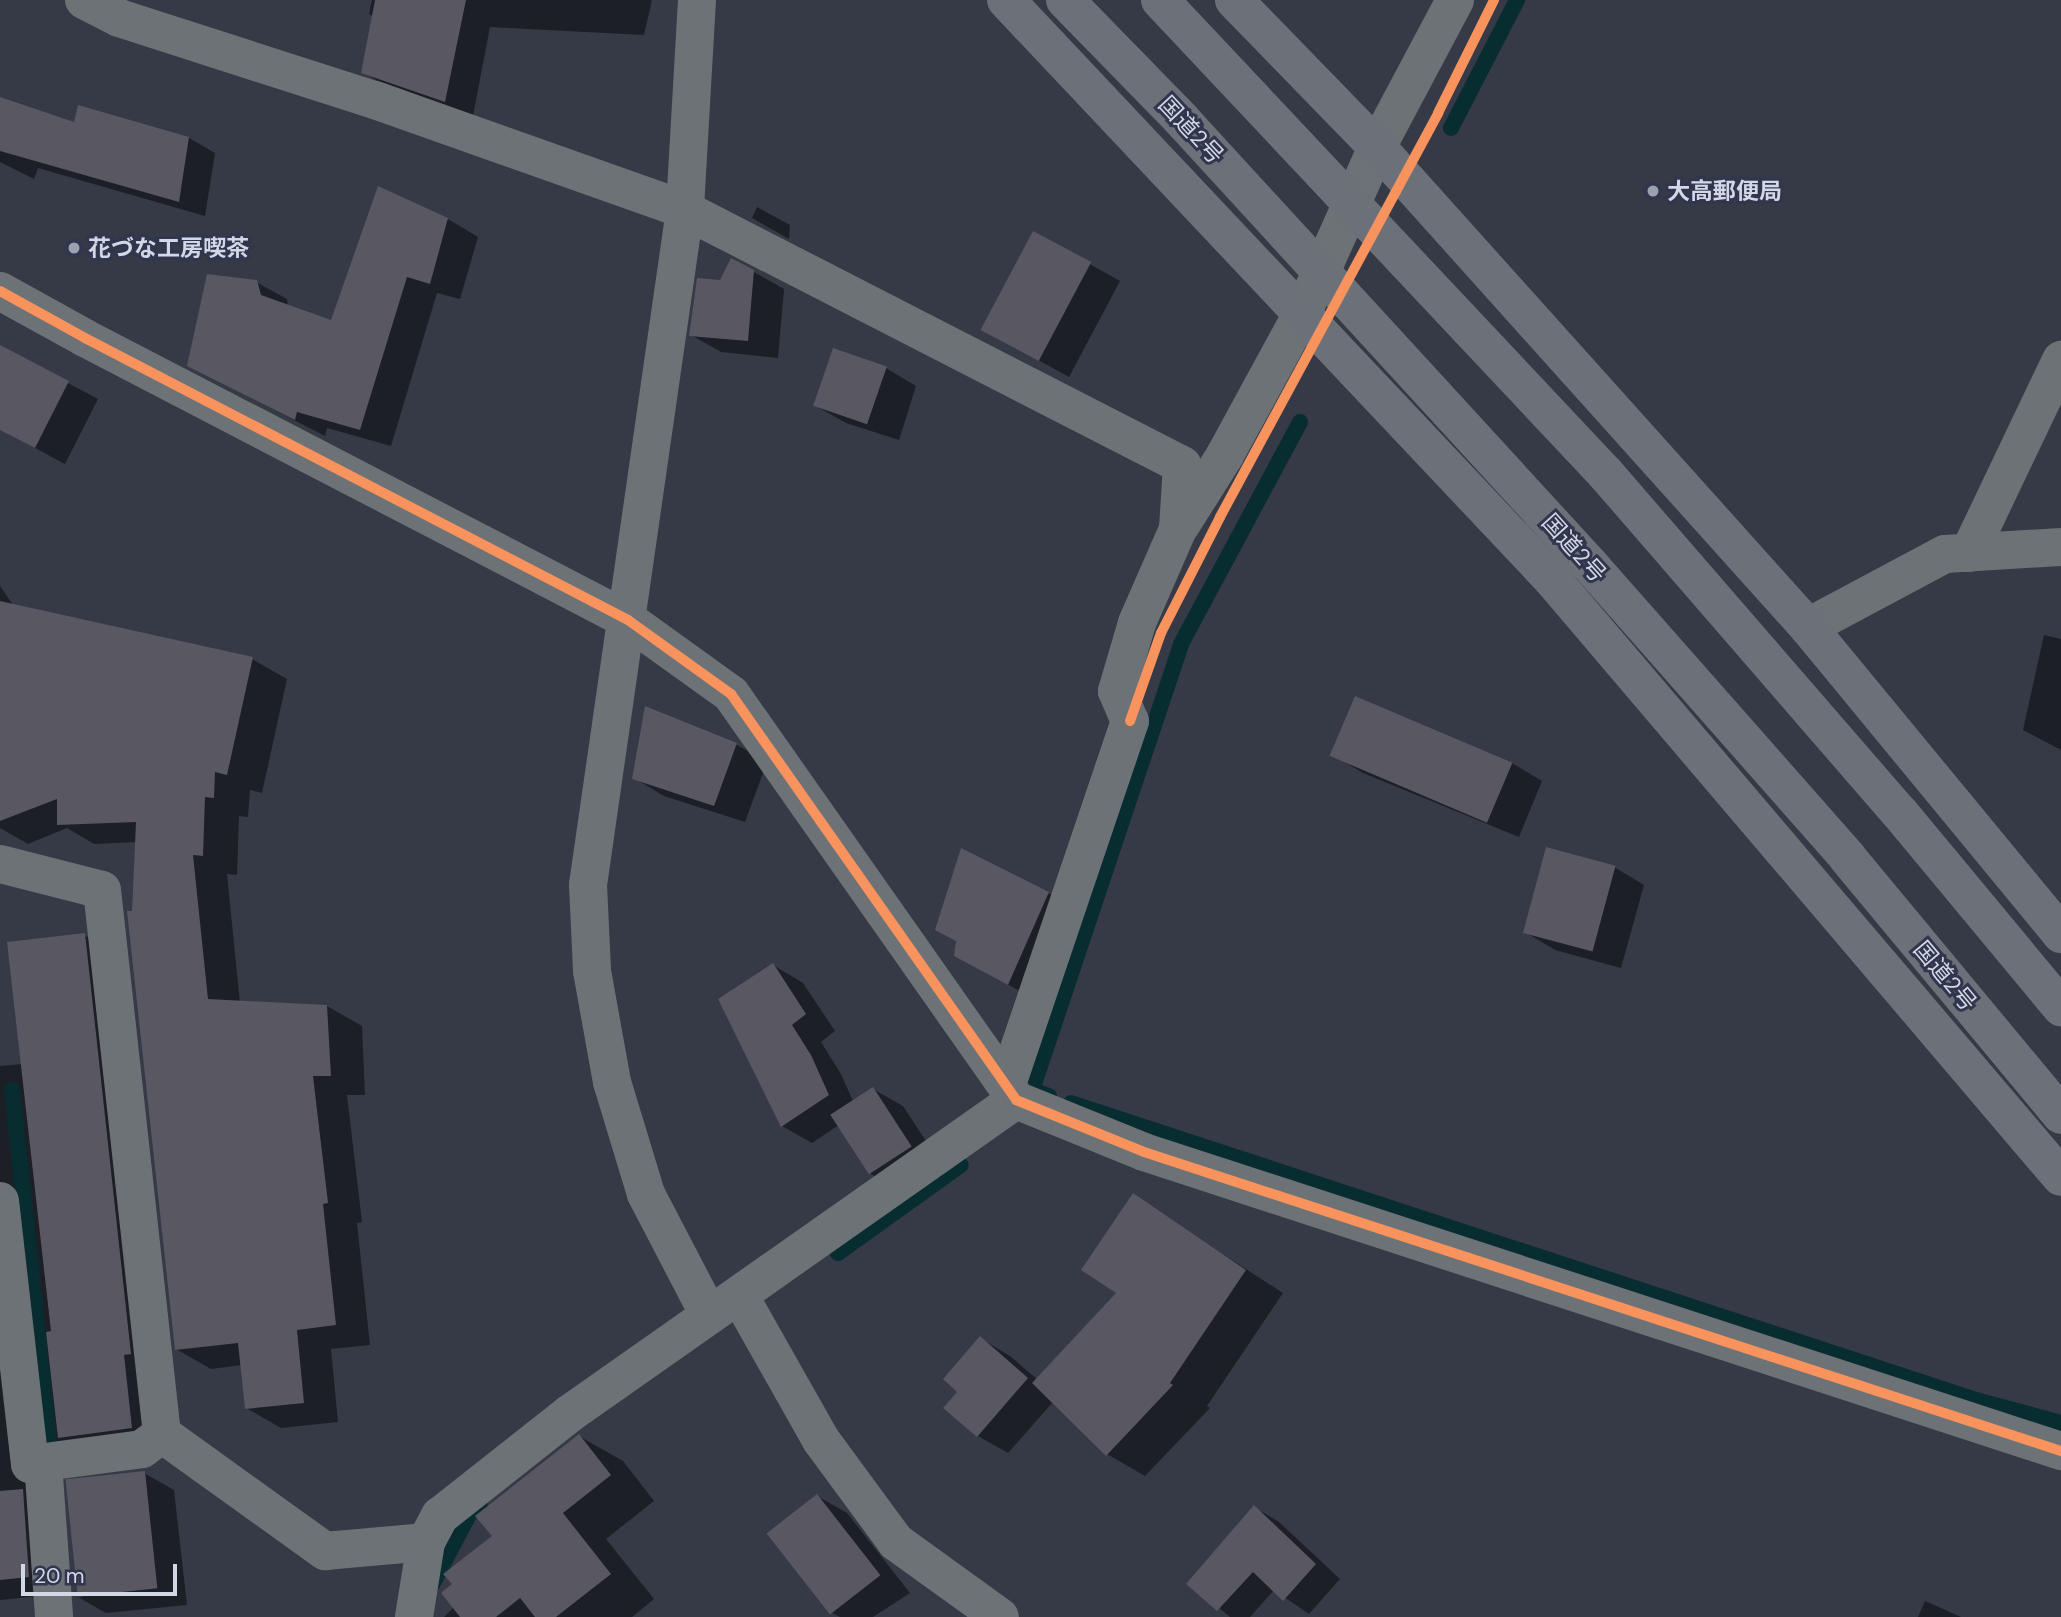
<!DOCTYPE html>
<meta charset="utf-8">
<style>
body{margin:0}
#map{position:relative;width:2061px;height:1617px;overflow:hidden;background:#363a46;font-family:"DM Sans","Noto Sans JP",sans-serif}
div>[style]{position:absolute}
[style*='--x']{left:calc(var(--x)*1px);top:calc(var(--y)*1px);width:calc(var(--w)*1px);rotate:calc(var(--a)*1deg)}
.shadow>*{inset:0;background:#0007}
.stream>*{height:16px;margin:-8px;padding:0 8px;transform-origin:8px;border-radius:8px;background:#082d31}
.building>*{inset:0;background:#585762;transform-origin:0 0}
.minor>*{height:38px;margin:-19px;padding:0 19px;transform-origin:19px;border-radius:19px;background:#6d7276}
.trunk>*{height:38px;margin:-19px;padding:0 19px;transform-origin:19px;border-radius:19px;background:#6c7179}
.trunk-bridge>*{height:38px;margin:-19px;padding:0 19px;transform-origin:19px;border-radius:19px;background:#6c7179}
.cycleway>*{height:10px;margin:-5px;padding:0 5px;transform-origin:5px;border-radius:5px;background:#f8935d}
.dots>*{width:19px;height:19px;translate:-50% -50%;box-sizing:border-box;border:4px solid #2f364d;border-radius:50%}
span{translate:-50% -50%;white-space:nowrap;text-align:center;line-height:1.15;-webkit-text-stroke:6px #2f364d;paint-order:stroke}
.street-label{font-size:23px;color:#d3d8e7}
.poi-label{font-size:23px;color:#d3d8e7;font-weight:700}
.left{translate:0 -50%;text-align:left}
.scale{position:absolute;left:21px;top:1564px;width:156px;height:32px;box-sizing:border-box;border:4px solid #d3d8e7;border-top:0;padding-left:9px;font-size:21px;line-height:24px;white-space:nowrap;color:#d3d8e7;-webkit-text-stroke:5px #2f364d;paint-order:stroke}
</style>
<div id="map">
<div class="shadow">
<div style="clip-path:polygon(372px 0,652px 0,644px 35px,490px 27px,473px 116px,390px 88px,363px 72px,374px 17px,369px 14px)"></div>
<div style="clip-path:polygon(0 99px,76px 125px,189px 138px,215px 153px,205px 216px,38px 168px,34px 179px,0 162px)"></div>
<div style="clip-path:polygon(757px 207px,790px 225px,789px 239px,752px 218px)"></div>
<div style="clip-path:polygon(448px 219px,478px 237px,460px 299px,437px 293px,391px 446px,327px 428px,325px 436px,189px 366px,256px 282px,287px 299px,288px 307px,332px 322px)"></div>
<div style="clip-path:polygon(1034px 233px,1120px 281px,1069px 377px,1013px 346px)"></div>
<div style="clip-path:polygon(754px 272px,784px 289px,778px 358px,721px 352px,691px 335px,721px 282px)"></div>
<div style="clip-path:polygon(0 347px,98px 399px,65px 464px,0 429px)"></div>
<div style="clip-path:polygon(886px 368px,916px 386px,899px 440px,846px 423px,816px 406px)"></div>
<div style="clip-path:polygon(0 586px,13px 605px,252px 659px,287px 679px,262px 793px,250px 790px,248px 817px,239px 816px,237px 875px,227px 874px,240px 1003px,327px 1006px,362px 1026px,365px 1095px,347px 1095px,362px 1222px,357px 1223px,370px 1345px,331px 1349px,338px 1422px,281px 1428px,246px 1408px,242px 1365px,211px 1369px,176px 1349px,134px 912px,137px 842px,94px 844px,67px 828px,28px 844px,0 828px)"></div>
<div style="clip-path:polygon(2044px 635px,2061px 639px,2061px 750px,2023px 730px)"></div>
<div style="clip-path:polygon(647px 709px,737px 745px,767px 762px,745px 822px,664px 796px,634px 778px)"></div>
<div style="clip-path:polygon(1333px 755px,1512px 763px,1542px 781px,1519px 837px,1363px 773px)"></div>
<div style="clip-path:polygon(1614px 867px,1644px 885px,1621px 968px,1555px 950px,1525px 932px)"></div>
<div style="clip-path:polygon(1048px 893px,1078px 910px,1039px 1001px,986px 973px)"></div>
<div style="clip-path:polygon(84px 935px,114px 952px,162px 1445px,81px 1456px,51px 1438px,23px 1198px,18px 1200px,59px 1594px,0 1600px,0 1066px,22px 1064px)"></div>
<div style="clip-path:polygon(773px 965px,803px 983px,835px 1031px,821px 1042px,841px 1074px,853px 1101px,873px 1089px,903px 1106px,941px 1164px,901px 1192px,871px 1174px,839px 1125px,812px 1143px,782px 1126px)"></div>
<div style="clip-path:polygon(1133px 1196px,1283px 1293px,1207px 1406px,1210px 1408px,1145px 1476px,1107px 1454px,1053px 1402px,1008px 1453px,978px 1436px,945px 1408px,959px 1392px,980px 1338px,1010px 1356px,1038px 1380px,1119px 1293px)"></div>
<div style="clip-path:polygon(579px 1436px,623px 1461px,654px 1501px,606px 1539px,654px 1599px,632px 1617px,444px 1617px,454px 1607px,454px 1584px)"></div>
<div style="clip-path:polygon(144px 1473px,174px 1490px,187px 1605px,106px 1613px,76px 1596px)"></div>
<div style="clip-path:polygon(817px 1496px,847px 1513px,910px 1593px,873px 1617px,840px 1617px,827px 1610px)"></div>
<div style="clip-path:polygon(1254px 1507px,1279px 1522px,1340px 1579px,1309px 1614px,1274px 1590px,1250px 1617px,1230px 1617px,1189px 1583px)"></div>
<div style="clip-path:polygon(1925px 1601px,1961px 1617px,1918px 1617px)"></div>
</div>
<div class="stream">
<div style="--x:1451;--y:128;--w:144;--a:-62.7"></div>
<div style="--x:12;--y:1090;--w:376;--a:84"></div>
<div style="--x:1049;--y:1096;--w:18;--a:-161"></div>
<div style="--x:1032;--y:1090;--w:470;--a:-71.5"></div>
<div style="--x:1181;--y:644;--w:252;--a:-61.8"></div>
<div style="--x:1071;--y:1103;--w:952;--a:18.17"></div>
<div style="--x:1976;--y:1400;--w:88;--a:15.1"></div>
<div style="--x:838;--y:1253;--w:151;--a:-35.6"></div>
<div style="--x:433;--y:1583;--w:81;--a:-62.2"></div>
<div style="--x:471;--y:1511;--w:11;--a:-38"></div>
</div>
<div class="building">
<div style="clip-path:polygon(375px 0,466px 0,445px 102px,361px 73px)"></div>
<div style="clip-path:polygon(0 97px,74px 122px,78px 105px,189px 137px,179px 202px,0 151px)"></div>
<div style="clip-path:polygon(378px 186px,448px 218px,430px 284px,407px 277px,360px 430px,297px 412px,295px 420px,187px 366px,207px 274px,257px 280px,261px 295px,331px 320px)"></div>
<div style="left:1033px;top:231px;width:66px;height:112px;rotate:28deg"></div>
<div style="clip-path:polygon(731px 258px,754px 270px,748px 341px,689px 336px,697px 278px,720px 280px)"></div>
<div style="clip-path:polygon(0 345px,69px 381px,35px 448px,0 430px)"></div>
<div style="left:833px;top:348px;width:57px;height:61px;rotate:19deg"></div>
<div style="clip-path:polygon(0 601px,253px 657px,227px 775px,215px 772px,214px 798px,205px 797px,203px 856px,193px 855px,208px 999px,327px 1005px,331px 1076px,313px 1076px,328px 1203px,323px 1204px,336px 1325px,297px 1330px,304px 1403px,245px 1409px,238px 1343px,175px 1350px,127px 911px,132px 911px,136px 822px,57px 825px,57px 799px,0 821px)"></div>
<div style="left:1355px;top:696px;width:171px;height:65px;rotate:23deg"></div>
<div style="clip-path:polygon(645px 706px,737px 743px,714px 806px,632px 779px)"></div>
<div style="left:1546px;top:847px;width:72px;height:89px;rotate:15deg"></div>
<div style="clip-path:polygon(961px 848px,1049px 892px,1008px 985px,954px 956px,956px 941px,935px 930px)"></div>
<div style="clip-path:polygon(85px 933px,131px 1354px,124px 1355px,132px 1428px,58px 1438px,46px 1332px,51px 1331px,7px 942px)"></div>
<div style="clip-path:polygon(773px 963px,806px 1014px,792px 1025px,811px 1055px,829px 1095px,781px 1127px,718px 999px)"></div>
<div style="left:873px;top:1087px;width:71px;height:51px;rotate:57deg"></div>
<div style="clip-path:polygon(1133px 1193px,1246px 1270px,1170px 1383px,1173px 1385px,1106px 1456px,1032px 1383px,1116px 1293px,1081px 1270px)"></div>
<div style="clip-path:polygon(980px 1336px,1028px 1378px,977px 1437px,943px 1408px,957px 1392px,943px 1379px)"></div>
<div style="clip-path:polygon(579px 1434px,611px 1475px,563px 1513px,611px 1574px,556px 1617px,535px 1617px,520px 1598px,496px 1617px,460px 1617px,441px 1593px,452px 1584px,443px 1574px,492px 1536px,475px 1516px)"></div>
<div style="left:145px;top:1471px;width:118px;height:80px;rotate:84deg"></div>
<div style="clip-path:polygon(23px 1489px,29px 1577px,0 1580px,0 1491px)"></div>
<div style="left:817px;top:1494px;width:103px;height:64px;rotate:52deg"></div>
<div style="clip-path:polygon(1254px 1505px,1316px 1564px,1283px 1601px,1253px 1572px,1217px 1611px,1186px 1584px)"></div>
</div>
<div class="minor">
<div style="--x:84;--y:0;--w:39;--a:27"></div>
<div style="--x:119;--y:18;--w:269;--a:17.8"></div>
<div style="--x:375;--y:100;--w:329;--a:19.5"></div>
<div style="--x:685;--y:210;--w:559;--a:27.16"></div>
<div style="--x:1182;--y:465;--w:64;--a:93.6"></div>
<div style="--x:1178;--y:529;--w:103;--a:113.6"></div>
<div style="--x:1137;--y:623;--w:71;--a:106.4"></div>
<div style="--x:1117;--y:691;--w:33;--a:67"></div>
<div style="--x:1130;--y:721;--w:384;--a:108.7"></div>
<div style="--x:697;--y:0;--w:210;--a:93.3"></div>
<div style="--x:685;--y:210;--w:682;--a:98.18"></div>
<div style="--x:588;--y:885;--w:86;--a:87.3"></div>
<div style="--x:592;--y:971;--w:113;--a:79.8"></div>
<div style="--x:612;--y:1082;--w:117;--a:73.1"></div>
<div style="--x:646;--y:1194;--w:136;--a:62.5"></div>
<div style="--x:0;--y:291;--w:97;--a:28.9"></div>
<div style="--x:85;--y:338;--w:612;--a:27.44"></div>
<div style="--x:628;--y:620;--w:127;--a:35.7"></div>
<div style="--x:731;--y:694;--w:496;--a:54.9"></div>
<div style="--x:1016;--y:1100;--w:138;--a:22.1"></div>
<div style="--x:1144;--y:1152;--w:965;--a:18.06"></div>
<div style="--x:1181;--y:525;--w:83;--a:-57.8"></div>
<div style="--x:1225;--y:455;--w:163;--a:-61.4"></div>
<div style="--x:1303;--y:312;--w:181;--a:-65.8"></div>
<div style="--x:1377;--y:147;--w:166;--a:-62"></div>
<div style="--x:1969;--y:553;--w:214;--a:-64.5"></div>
<div style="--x:1808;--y:627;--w:155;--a:-28.1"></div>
<div style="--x:1945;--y:554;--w:116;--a:-3.5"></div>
<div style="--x:0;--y:864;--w:105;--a:14.3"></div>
<div style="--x:102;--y:890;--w:547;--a:83.71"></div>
<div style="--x:162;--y:1434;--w:201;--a:35.7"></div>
<div style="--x:325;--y:1551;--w:101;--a:-5.1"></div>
<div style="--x:0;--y:1201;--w:265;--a:83.5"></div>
<div style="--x:30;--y:1464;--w:113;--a:-7.6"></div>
<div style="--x:142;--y:1449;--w:25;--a:-37"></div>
<div style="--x:739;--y:1295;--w:167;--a:60.5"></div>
<div style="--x:821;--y:1440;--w:127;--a:53.7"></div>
<div style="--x:896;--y:1542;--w:128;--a:35.8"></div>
<div style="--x:43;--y:1462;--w:155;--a:85.9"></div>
<div style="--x:414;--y:1617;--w:76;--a:-80.9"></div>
<div style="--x:426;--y:1542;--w:30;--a:-62"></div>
<div style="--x:440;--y:1516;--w:164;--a:-38.3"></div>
<div style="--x:569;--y:1414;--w:546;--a:-35.09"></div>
</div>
<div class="trunk">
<div style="--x:1006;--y:0;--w:796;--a:46.68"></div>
<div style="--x:1552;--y:579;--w:785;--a:49.6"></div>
<div style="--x:1234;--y:0;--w:205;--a:45.8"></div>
<div style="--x:1377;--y:147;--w:645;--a:48.08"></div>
<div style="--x:1808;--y:627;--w:398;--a:50.5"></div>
</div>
<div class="trunk-bridge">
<div style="--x:1065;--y:0;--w:166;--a:45.7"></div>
<div style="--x:1181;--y:119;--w:605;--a:47.48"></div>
<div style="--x:1590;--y:565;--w:389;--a:48.6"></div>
<div style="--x:1847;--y:857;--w:335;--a:50.3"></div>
<div style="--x:1160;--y:0;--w:649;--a:46.75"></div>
<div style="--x:1605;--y:473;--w:449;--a:49.1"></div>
<div style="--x:1899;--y:812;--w:254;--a:50.3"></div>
</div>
<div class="cycleway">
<div style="--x:0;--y:291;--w:97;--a:28.9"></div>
<div style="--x:85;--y:338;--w:612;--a:27.44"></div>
<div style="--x:628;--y:620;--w:127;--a:35.7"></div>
<div style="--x:731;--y:694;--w:496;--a:54.9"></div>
<div style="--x:1016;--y:1100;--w:138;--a:22.1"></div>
<div style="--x:1144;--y:1152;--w:965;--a:18.06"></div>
<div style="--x:1130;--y:721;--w:93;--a:-70.6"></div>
<div style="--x:1161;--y:633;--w:130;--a:-63"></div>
<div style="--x:1220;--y:517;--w:459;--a:-61.6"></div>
<div style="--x:1438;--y:113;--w:126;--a:-63.6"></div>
</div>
<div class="dots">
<div style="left:1653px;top:191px;background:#9ca1af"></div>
<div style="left:74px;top:248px;background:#9ca1af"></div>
</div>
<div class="street-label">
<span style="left:1191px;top:130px;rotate:47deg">国道2号</span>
<span style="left:1574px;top:548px;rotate:48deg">国道2号</span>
<span style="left:1945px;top:976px;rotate:50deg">国道2号</span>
</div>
<div class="poi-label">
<span class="left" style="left:1667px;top:191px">大高郵便局</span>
<span class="left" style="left:88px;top:248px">花づな工房喫茶</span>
</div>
<div class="scale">20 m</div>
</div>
